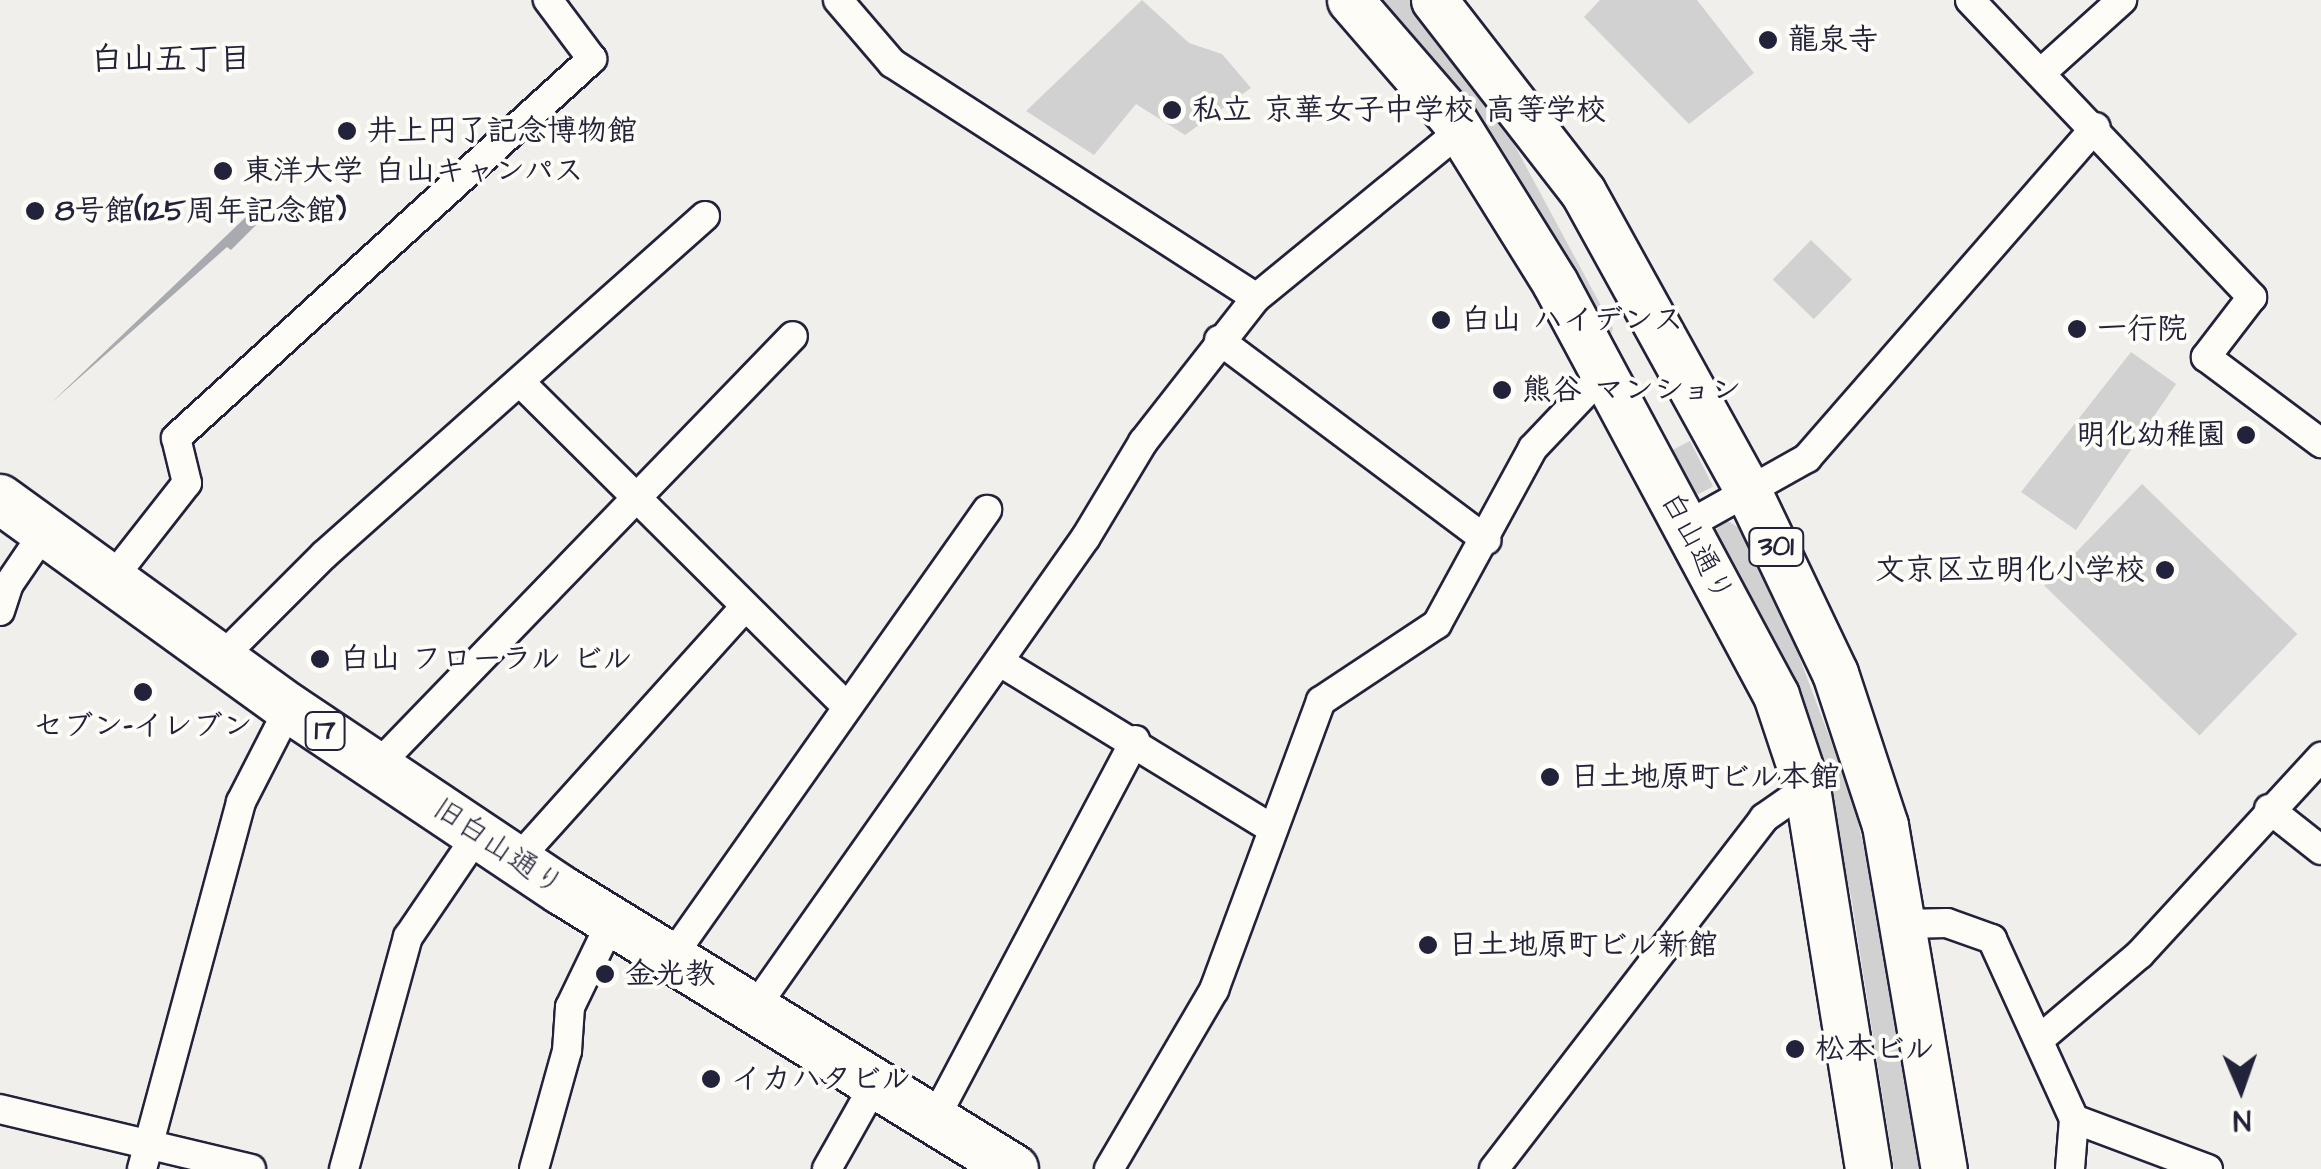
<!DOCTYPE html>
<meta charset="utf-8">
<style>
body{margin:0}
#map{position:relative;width:2321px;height:1169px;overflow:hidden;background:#f0efec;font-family:"Architects Daughter","Klee One",sans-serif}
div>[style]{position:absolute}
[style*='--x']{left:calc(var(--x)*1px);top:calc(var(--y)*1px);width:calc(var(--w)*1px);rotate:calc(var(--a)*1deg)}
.green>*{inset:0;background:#d2d1d1;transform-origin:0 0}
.water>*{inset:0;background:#a9a9b0}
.roads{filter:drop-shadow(2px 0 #22223b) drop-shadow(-2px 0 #22223b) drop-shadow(0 2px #22223b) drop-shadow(0 -2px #22223b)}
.minor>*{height:28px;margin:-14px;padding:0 14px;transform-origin:14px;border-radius:14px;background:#fdfcf7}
.primary>*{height:45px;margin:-22.5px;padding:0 22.5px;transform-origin:22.5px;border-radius:22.5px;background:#fdfcf7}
.trunk>*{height:48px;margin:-24px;padding:0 24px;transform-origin:24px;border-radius:24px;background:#fdfcf7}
.dots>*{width:28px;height:28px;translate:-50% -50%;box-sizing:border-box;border:5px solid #fdfcf7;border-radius:50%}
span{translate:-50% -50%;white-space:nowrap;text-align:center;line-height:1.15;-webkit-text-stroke:8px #fdfcf7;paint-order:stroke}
.shield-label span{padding:2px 8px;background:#fdfcf7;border:2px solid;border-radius:8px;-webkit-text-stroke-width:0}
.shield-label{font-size:28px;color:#22223b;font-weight:700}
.poi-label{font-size:30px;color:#22223b;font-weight:700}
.left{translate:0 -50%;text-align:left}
.right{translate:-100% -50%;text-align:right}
.street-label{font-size:30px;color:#22223b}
.neighbourhood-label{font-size:32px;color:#22223b;font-weight:700}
.north{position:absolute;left:2191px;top:1039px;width:100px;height:100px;-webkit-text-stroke:8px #fdfcf7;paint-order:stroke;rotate:178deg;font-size:28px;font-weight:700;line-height:40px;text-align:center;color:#22223b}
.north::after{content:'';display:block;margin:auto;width:35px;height:45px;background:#22223b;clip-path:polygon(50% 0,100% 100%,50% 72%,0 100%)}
</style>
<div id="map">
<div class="green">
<div style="clip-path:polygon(1142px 0,1189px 43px,1222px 54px,1251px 88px,1185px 135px,1136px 104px,1094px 155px,1026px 111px)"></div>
<div style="clip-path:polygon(1379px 0,1414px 0,1488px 96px,1613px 328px,1611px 335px)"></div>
<div style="clip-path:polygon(1600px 0,1697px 0,1754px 73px,1689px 124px,1584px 17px)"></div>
<div style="left:1811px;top:240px;width:57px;height:55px;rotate:44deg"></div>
<div style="clip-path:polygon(2131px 352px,2176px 384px,2076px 530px,2021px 492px)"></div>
<div style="left:1690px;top:441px;width:51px;height:22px;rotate:63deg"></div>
<div style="left:2142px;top:484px;width:216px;height:141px;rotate:44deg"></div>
<div style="clip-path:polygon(1726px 520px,1741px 529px,1783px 614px,1852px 797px,1883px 928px,1922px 1169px,1894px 1169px,1851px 896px,1827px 804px,1714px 532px)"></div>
</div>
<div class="water">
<div style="clip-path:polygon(248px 215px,257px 224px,231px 250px,227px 247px,51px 403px)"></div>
</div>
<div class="roads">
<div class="minor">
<div style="--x:838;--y:0;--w:83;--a:49.4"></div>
<div style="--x:892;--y:63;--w:433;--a:32.8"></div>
<div style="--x:1256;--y:298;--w:264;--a:-39.3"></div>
<div style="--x:1970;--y:0;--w:410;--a:46.5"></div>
<div style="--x:2252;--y:297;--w:76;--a:127.5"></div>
<div style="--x:2206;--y:357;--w:144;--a:36.8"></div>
<div style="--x:2042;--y:72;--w:108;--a:-42"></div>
<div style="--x:1219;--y:340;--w:334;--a:36.8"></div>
<div style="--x:520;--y:382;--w:461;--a:44.8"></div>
<div style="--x:1686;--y:526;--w:139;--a:-29.3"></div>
<div style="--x:1807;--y:458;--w:439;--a:-48.9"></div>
<div style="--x:114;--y:576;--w:118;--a:-51.9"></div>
<div style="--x:187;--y:483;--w:46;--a:-103.7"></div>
<div style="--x:176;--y:438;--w:563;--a:-42.34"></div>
<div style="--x:592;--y:59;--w:74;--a:-126.7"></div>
<div style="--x:0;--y:611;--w:28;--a:-72"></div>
<div style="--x:9;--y:584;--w:68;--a:-55.8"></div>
<div style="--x:224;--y:655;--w:141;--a:-45"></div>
<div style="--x:324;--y:555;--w:510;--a:-41.66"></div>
<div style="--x:1000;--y:662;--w:319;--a:31.5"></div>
<div style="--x:377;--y:766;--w:598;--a:-45.95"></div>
<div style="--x:2269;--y:809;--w:66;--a:38.3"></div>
<div style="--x:517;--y:860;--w:336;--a:-48"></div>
<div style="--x:1904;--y:924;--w:43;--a:-1.3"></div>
<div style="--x:1947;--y:923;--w:48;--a:19.6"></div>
<div style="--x:1992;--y:939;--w:198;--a:65.5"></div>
<div style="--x:2074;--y:1119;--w:50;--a:94.6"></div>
<div style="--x:673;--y:955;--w:545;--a:-54.79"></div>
<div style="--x:756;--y:1006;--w:573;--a:-54.87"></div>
<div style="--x:1086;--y:537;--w:111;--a:-59"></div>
<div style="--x:1143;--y:442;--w:183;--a:-51.9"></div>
<div style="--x:2041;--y:1038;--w:130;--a:-40.3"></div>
<div style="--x:2140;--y:954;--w:268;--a:-47.4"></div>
<div style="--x:0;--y:1109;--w:258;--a:13.4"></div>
<div style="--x:2074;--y:1119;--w:143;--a:20.5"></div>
<div style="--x:934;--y:1120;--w:430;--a:-62.1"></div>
<div style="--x:142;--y:1169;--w:380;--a:-74.9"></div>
<div style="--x:241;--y:802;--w:106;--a:-62.9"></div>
<div style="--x:344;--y:1169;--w:241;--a:-74.6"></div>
<div style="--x:408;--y:937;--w:125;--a:-55.8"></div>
<div style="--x:534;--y:1169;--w:123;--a:-74.4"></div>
<div style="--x:567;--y:1051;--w:44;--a:-86.1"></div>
<div style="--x:570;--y:1007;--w:97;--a:-64.2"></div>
<div style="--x:827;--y:1169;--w:100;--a:-60.6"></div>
<div style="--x:1109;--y:1169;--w:208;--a:-59.6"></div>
<div style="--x:1214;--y:990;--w:308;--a:-69.7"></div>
<div style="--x:1321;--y:701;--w:139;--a:-33.6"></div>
<div style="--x:1437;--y:624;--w:200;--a:-61.4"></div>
<div style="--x:1533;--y:448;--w:105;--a:-46.5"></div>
<div style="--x:1494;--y:1169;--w:443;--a:-52.4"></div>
<div style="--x:1764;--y:818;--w:52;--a:-34.9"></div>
</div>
<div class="primary">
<div style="--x:1350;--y:0;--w:157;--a:49.1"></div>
<div style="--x:1453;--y:119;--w:193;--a:58.1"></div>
<div style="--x:1555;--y:283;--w:468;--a:61.8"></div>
<div style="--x:1776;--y:695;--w:98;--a:71.6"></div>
<div style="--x:1807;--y:788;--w:386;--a:80.9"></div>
<div style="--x:1434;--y:0;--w:243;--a:52.2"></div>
<div style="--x:1583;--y:192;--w:346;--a:61.1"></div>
<div style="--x:1750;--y:495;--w:197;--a:64.5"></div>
<div style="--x:1835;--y:673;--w:160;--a:71.8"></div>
<div style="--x:1885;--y:825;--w:349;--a:80.3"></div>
</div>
<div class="trunk">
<div style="--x:0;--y:499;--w:357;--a:35.9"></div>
<div style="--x:289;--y:708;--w:327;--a:33.8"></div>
<div style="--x:561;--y:890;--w:532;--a:31.63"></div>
</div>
</div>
<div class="dots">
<div style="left:1768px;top:40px;background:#22223b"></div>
<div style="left:1172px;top:110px;background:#22223b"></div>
<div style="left:347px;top:131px;background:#22223b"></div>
<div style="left:223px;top:171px;background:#22223b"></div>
<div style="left:35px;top:211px;background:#22223b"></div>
<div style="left:1441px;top:320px;background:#22223b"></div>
<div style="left:2077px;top:329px;background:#22223b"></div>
<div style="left:1502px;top:390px;background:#22223b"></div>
<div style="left:2246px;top:435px;background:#22223b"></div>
<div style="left:2165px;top:570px;background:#22223b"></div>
<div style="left:320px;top:659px;background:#22223b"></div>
<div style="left:143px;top:692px;background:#22223b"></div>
<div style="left:1550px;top:777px;background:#22223b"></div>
<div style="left:1428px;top:945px;background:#22223b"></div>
<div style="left:605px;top:974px;background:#22223b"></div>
<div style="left:1795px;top:1049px;background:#22223b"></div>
<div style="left:711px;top:1079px;background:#22223b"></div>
</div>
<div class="shield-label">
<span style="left:1776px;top:547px">301</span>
<span style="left:325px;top:731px">17</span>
</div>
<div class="poi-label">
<span class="left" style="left:1788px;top:40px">龍泉寺</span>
<span class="left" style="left:1192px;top:110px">私立 京華女子中学校 高等学校</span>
<span class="left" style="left:367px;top:131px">井上円了記念博物館</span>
<span class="left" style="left:243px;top:171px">東洋大学 白山キャンパス</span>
<span class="left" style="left:55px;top:211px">8号館(125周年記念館)</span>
<span class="left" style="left:1461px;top:320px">白山 ハイデンス</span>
<span class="left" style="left:2097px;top:329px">一行院</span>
<span class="left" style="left:1522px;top:390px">熊谷 マンション</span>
<span class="right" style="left:2226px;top:435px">明化幼稚園</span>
<span class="right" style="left:2145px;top:570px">文京区立明化小学校</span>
<span class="left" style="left:340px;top:659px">白山 フローラル ビル</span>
<span style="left:143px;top:726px">セブン-イレブン</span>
<span class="left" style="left:1570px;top:777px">日土地原町ビル本館</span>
<span class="left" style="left:1448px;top:945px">日土地原町ビル新館</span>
<span class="left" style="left:625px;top:974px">金光教</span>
<span class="left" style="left:1815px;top:1049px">松本ビル</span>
<span class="left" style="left:731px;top:1079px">イカハタビル</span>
</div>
<div class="street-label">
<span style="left:1697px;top:547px;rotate:62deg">白山通り</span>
<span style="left:498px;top:847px;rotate:34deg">旧白山通り</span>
</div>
<div class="neighbourhood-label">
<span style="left:171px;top:60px">白山五丁目</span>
</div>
<div class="north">N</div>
</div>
